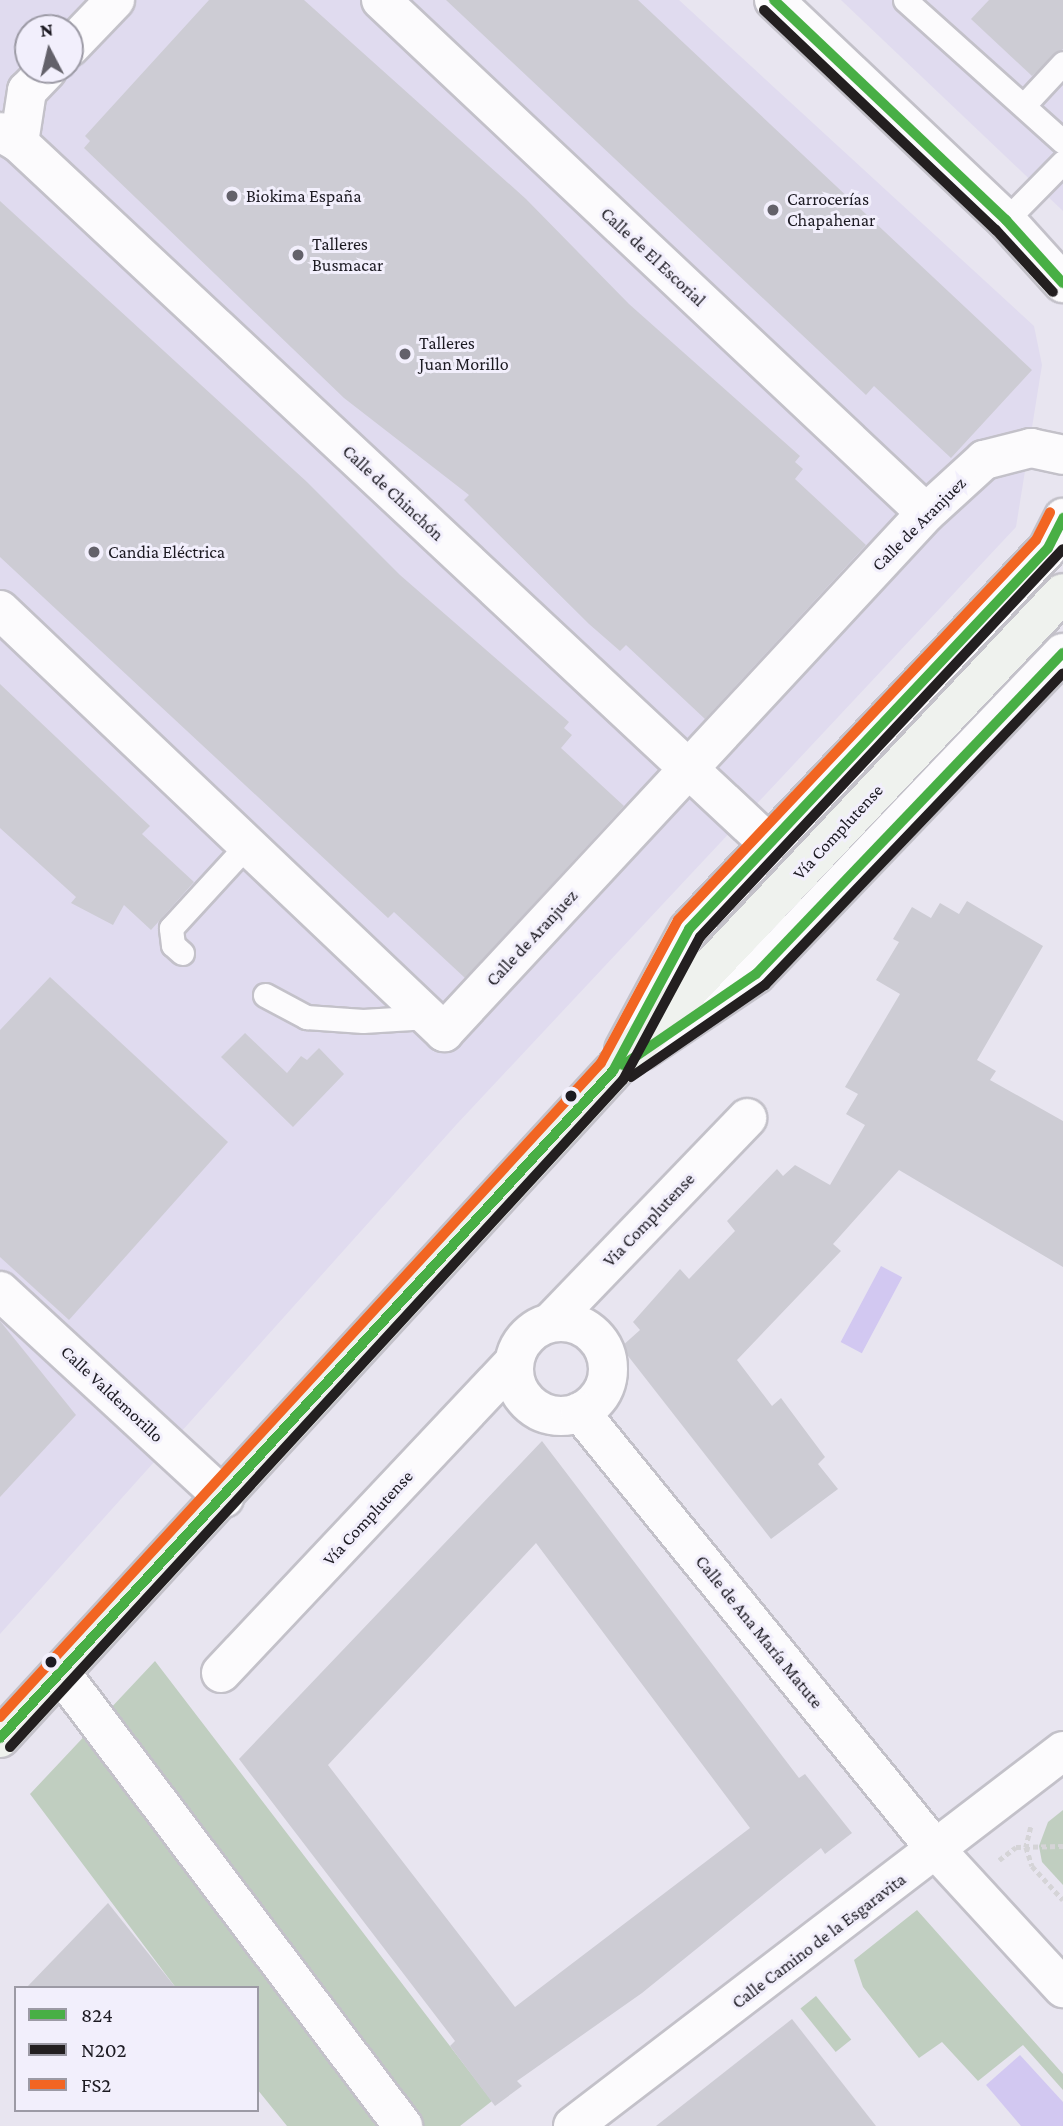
<!DOCTYPE html>
<meta charset="utf-8">
<style>
body{margin:0}
#map{position:relative;width:1063px;height:2126px;overflow:hidden;background:#e8e5f0;font-family:"Crimson Pro",serif}
div>[style]{position:absolute}
[style*='--x']{left:calc(var(--x)*1px);top:calc(var(--y)*1px);width:calc(var(--w)*1px);rotate:calc(var(--a)*1deg)}
.built>*{inset:0;background:#e0dbef}
.green>*{inset:0;background:#c0cec0;transform-origin:0 0}
.water>*{inset:0;background:#d2c8f1;transform-origin:0 0}
.building>*{inset:0;background:#cdccd4}
.path>*{height:4.5px;margin-top:-2.25px;transform-origin:0;background:repeating-linear-gradient(90deg,#d5d4d7 0 5px,transparent 0 8.5px)}
.roads{filter:drop-shadow(2px 0 #c3c1c9) drop-shadow(-2px 0 #c3c1c9) drop-shadow(0 2px #c3c1c9) drop-shadow(0 -2px #c3c1c9)}
.lane>*{height:23px;margin:-11.5px;padding:0 11.5px;transform-origin:11.5px;border-radius:11.5px;background:#fcfbfd}
.street>*{height:38px;margin:-19px;padding:0 19px;transform-origin:19px;border-radius:19px;background:#fcfbfd}
.street>.ring{margin:-19px;padding:0;box-sizing:content-box;background:none;border:38px solid #fcfbfd;border-radius:50%}
.primary>*{height:38px;margin:-19px;padding:0 19px;transform-origin:19px;border-radius:19px;background:#eff2ee}
.bus-1>*{height:10px;margin:-5px;padding:0 5px;transform-origin:5px;border-radius:5px;background:#48af45}
.bus-2>*{height:10px;margin:-5px;padding:0 5px;transform-origin:5px;border-radius:5px;background:#231f20}
.bus-3>*{height:10px;margin:-5px;padding:0 5px;transform-origin:5px;border-radius:5px;background:#f26522}
.dots>*{width:19px;height:19px;translate:-50% -50%;box-sizing:border-box;border:4px solid #f2effc;border-radius:50%}
span{translate:-50% -50%;white-space:nowrap;text-align:center;line-height:1.15;-webkit-text-stroke:6px #f2effc;paint-order:stroke}
.poi-label{font-size:18px;color:#1c1a22}
.left{translate:0 -50%;text-align:left}
.street-label{font-size:18px;color:#1c1a22}
.legend{position:absolute;left:14px;top:1986px;width:245px;height:126px;box-sizing:border-box;background:#f2effc;border:2px solid #9c9aa5;margin:0;padding:9px 12px;list-style:none;font-size:21px;color:#1c1a22}
.legend li{display:flex;align-items:center;gap:14px;height:35px}
.legend b{width:35px;border:2px solid #9c9aa5}
.north{position:absolute;left:14px;top:14px;width:70px;height:70px;box-sizing:border-box;background:#f2effc;border:2px solid #9c9aa5;border-radius:50%;rotate:353deg;font-size:19px;font-weight:700;line-height:28px;text-align:center;color:#1c1a22}
.north::after{content:'';display:block;margin:auto;width:24px;height:32px;background:#63616a;clip-path:polygon(50% 0,100% 100%,50% 72%,0 100%)}
</style>
<div id="map">
<div class="built">
<div style="clip-path:polygon(evenodd,0 0,679px 0,1034px 326px,1042px 365px,1016px 527px,456px 1125px,0 1634px,0 0,28px 28px,70px 28px,70px 70px,28px 70px,28px 28px)"></div>
<div style="clip-path:polygon(841px 0,1063px 0,1063px 211px)"></div>
</div>
<div class="green">
<div style="clip-path:polygon(155px 1661px,492px 2101px,460px 2126px,287px 2126px,257px 2089px,257px 1988px,176px 1988px,30px 1794px)"></div>
<div style="clip-path:polygon(1063px 1810px,1063px 1885px,1042px 1862px,1039px 1846px,1048px 1822px)"></div>
<div style="clip-path:polygon(917px 1910px,1063px 2074px,1063px 2090px,1023px 2045px,978px 2081px,942px 2042px,919px 2058px,863px 1987px,854px 1960px)"></div>
<div style="left:816px;top:1996px;width:56px;height:20px;rotate:51deg"></div>
</div>
<div class="water">
<div style="left:881px;top:1266px;width:24px;height:86px;rotate:28deg"></div>
<div style="clip-path:polygon(1020px 2055px,1063px 2102px,1063px 2126px,1021px 2126px,986px 2085px)"></div>
</div>
<div class="building">
<div style="clip-path:polygon(209px 0,304px 0,526px 199px,629px 304px,800px 456px,795px 462px,803px 469px,795px 479px,866px 545px,705px 719px,626px 645px,620px 651px,589px 624px,464px 500px,469px 495px,344px 398px,84px 148px,90px 141px,85px 136px)"></div>
<div style="clip-path:polygon(446px 0,638px 0,1032px 370px,951px 458px,874px 386px,866px 395px,834px 365px)"></div>
<div style="clip-path:polygon(989px 0,1063px 0,1063px 49px,1032px 76px,971px 19px)"></div>
<div style="clip-path:polygon(0 201px,307px 482px,400px 575px,569px 722px,564px 728px,572px 735px,561px 748px,624px 806px,465px 978px,394px 912px,388px 918px,0 557px)"></div>
<div style="clip-path:polygon(0 684px,150px 826px,142px 834px,194px 882px,151px 930px,124px 905px,113px 925px,71px 903px,76px 897px,0 828px)"></div>
<div style="clip-path:polygon(967px 901px,1043px 946px,977px 1060px,996px 1071px,990px 1080px,1063px 1121px,1063px 1267px,899px 1170px,833px 1244px,841px 1251px,737px 1360px,772px 1406px,781px 1398px,825px 1457px,818px 1464px,838px 1489px,771px 1539px,621px 1347px,640px 1330px,633px 1322px,680px 1269px,689px 1279px,735px 1231px,727px 1221px,777px 1169px,783px 1176px,795px 1165px,830px 1185px,865px 1125px,846px 1114px,858px 1094px,845px 1087px,900px 994px,876px 980px,899px 942px,893px 939px,912px 907px,931px 918px,940px 903px,959px 914px)"></div>
<div style="clip-path:polygon(50px 977px,228px 1142px,69px 1320px,0 1257px,0 1030px)"></div>
<div style="clip-path:polygon(245px 1033px,287px 1073px,301px 1056px,307px 1060px,319px 1048px,344px 1074px,293px 1127px,221px 1057px)"></div>
<div style="clip-path:polygon(0 1321px,76px 1415px,0 1497px)"></div>
<div style="clip-path:polygon(evenodd,542px 1441px,799px 1778px,805px 1774px,852px 1833px,825px 1854px,821px 1848px,642px 1993px,517px 2081px,522px 2086px,495px 2106px,450px 2046px,455px 2041px,239px 1759px,542px 1441px,536px 1543px,750px 1828px,515px 2007px,328px 1765px,536px 1543px)"></div>
<div style="clip-path:polygon(108px 1903px,176px 1988px,26px 1988px)"></div>
<div style="clip-path:polygon(792px 2019px,876px 2126px,656px 2126px)"></div>
</div>
<div class="path">
<div style="--x:1031;--y:1827;--w:21;--a:104"></div>
<div style="--x:1026;--y:1847;--w:20;--a:72"></div>
<div style="--x:1032;--y:1866;--w:46;--a:47.6"></div>
<div style="--x:999;--y:1860;--w:21;--a:-37"></div>
<div style="--x:1016;--y:1847;--w:47;--a:-1.2"></div>
</div>
<div class="roads">
<div class="lane">
<div style="--x:905;--y:0;--w:212;--a:41.9"></div>
<div style="--x:1024;--y:105;--w:57;--a:-47.1"></div>
<div style="--x:1006;--y:220;--w:81;--a:-45.5"></div>
<div style="--x:182;--y:953;--w:12;--a:-138"></div>
<div style="--x:173;--y:945;--w:17;--a:-97"></div>
<div style="--x:171;--y:928;--w:113;--a:-47.5"></div>
<div style="--x:265;--y:995;--w:47;--a:28.2"></div>
<div style="--x:306;--y:1017;--w:57;--a:4"></div>
<div style="--x:363;--y:1021;--w:65;--a:-3.5"></div>
</div>
<div class="street">
<div style="--x:381;--y:0;--w:748;--a:43.27"></div>
<div style="--x:774;--y:0;--w:320;--a:43.5"></div>
<div style="--x:1006;--y:220;--w:85;--a:47.9"></div>
<div style="--x:70;--y:47;--w:65;--a:-46.2"></div>
<div style="--x:0;--y:132;--w:22;--a:30"></div>
<div style="--x:19;--y:143;--w:1025;--a:43.06"></div>
<div style="--x:19;--y:143;--w:53;--a:-81.3"></div>
<div style="--x:27;--y:91;--w:29;--a:-46"></div>
<div style="--x:0;--y:610;--w:613;--a:43.54"></div>
<div style="--x:444;--y:1032;--w:708;--a:-47.12"></div>
<div style="--x:926;--y:513;--w:79;--a:-42.4"></div>
<div style="--x:984;--y:460;--w:49;--a:-14.3"></div>
<div style="--x:1031;--y:448;--w:33;--a:12"></div>
<div style="--x:624;--y:1050;--w:137;--a:-61.8"></div>
<div style="--x:689;--y:929;--w:523;--a:-46.7"></div>
<div style="--x:1048;--y:548;--w:34;--a:-63"></div>
<div style="--x:643;--y:1050;--w:136;--a:-33.9"></div>
<div style="--x:756;--y:974;--w:444;--a:-46.3"></div>
<div style="--x:0;--y:1291;--w:305;--a:42.7"></div>
<div style="--x:551;--y:1322;--w:283;--a:-46.1"></div>
<div class="ring" style="left:514px;top:1322px;width:56px;height:56px"></div>
<div style="--x:580;--y:1412;--w:567;--a:50.87"></div>
<div style="--x:938;--y:1852;--w:185;--a:47.4"></div>
<div style="--x:61;--y:1673;--w:568;--a:52.95"></div>
<div style="--x:221;--y:1673;--w:427;--a:-46.7"></div>
<div style="--x:573;--y:2126;--w:617;--a:-37.43"></div>
</div>
<div class="primary">
<div style="--x:0;--y:1738;--w:906;--a:-47.42"></div>
<div style="--x:613;--y:1071;--w:656;--a:-46.73"></div>
</div>
</div>
<div class="bus-1">
<div style="--x:774;--y:0;--w:320;--a:43.5"></div>
<div style="--x:1006;--y:220;--w:85;--a:47.9"></div>
<div style="--x:623;--y:1065;--w:161;--a:-34.4"></div>
<div style="--x:756;--y:974;--w:444;--a:-46.3"></div>
<div style="--x:0;--y:1738;--w:906;--a:-47.42"></div>
<div style="--x:613;--y:1071;--w:161;--a:-61.8"></div>
<div style="--x:689;--y:929;--w:523;--a:-46.7"></div>
<div style="--x:1048;--y:548;--w:34;--a:-63"></div>
</div>
<div class="bus-2">
<div style="--x:764;--y:10;--w:320;--a:43.5"></div>
<div style="--x:996;--y:230;--w:84;--a:47.4"></div>
<div style="--x:631;--y:1077;--w:163;--a:-34.5"></div>
<div style="--x:765;--y:985;--w:431;--a:-46.3"></div>
<div style="--x:10;--y:1747;--w:906;--a:-47.42"></div>
<div style="--x:623;--y:1080;--w:162;--a:-61.7"></div>
<div style="--x:700;--y:937;--w:531;--a:-46.91"></div>
</div>
<div class="bus-3">
<div style="--x:0;--y:1717;--w:888;--a:-47.42"></div>
<div style="--x:601;--y:1063;--w:162;--a:-61.7"></div>
<div style="--x:678;--y:920;--w:522;--a:-46.71"></div>
<div style="--x:1036;--y:540;--w:31;--a:-63"></div>
</div>
<div class="dots">
<div style="left:232px;top:196px;background:#63616a"></div>
<div style="left:773px;top:210px;background:#63616a"></div>
<div style="left:298px;top:255px;background:#63616a"></div>
<div style="left:405px;top:354px;background:#63616a"></div>
<div style="left:94px;top:552px;background:#63616a"></div>
<div style="left:571px;top:1096px;background:#1c1a22"></div>
<div style="left:51px;top:1662px;background:#1c1a22"></div>
</div>
<div class="poi-label">
<span class="left" style="left:246px;top:196px">Biokima España</span>
<span class="left" style="left:787px;top:210px">Carrocerías<br>Chapahenar</span>
<span class="left" style="left:312px;top:255px">Talleres<br>Busmacar</span>
<span class="left" style="left:419px;top:354px">Talleres<br>Juan Morillo</span>
<span class="left" style="left:108px;top:552px">Candia Eléctrica</span>
</div>
<div class="street-label">
<span style="left:653px;top:257px;rotate:43deg">Calle de El Escorial</span>
<span style="left:393px;top:493px;rotate:43deg">Calle de Chinchón</span>
<span style="left:919px;top:524px;rotate:-45deg">Calle de Aranjuez</span>
<span style="left:838px;top:832px;rotate:-47deg">Vía Complutense</span>
<span style="left:532px;top:938px;rotate:-47deg">Calle de Aranjuez</span>
<span style="left:649px;top:1220px;rotate:-46deg">Via Complutense</span>
<span style="left:112px;top:1394px;rotate:43deg">Calle Valdemorillo</span>
<span style="left:368px;top:1518px;rotate:-47deg">Vía Complutense</span>
<span style="left:759px;top:1632px;rotate:51deg">Calle de Ana María Matute</span>
<span style="left:819px;top:1941px;rotate:-37deg">Calle Camino de la Esgaravita</span>
</div>
<ul class="legend">
<li><b style="height:9px;background:#48af45"></b>824</li>
<li><b style="height:9px;background:#231f20"></b>N202</li>
<li><b style="height:9px;background:#f26522"></b>FS2</li>
</ul>
<div class="north">N</div>
</div>
